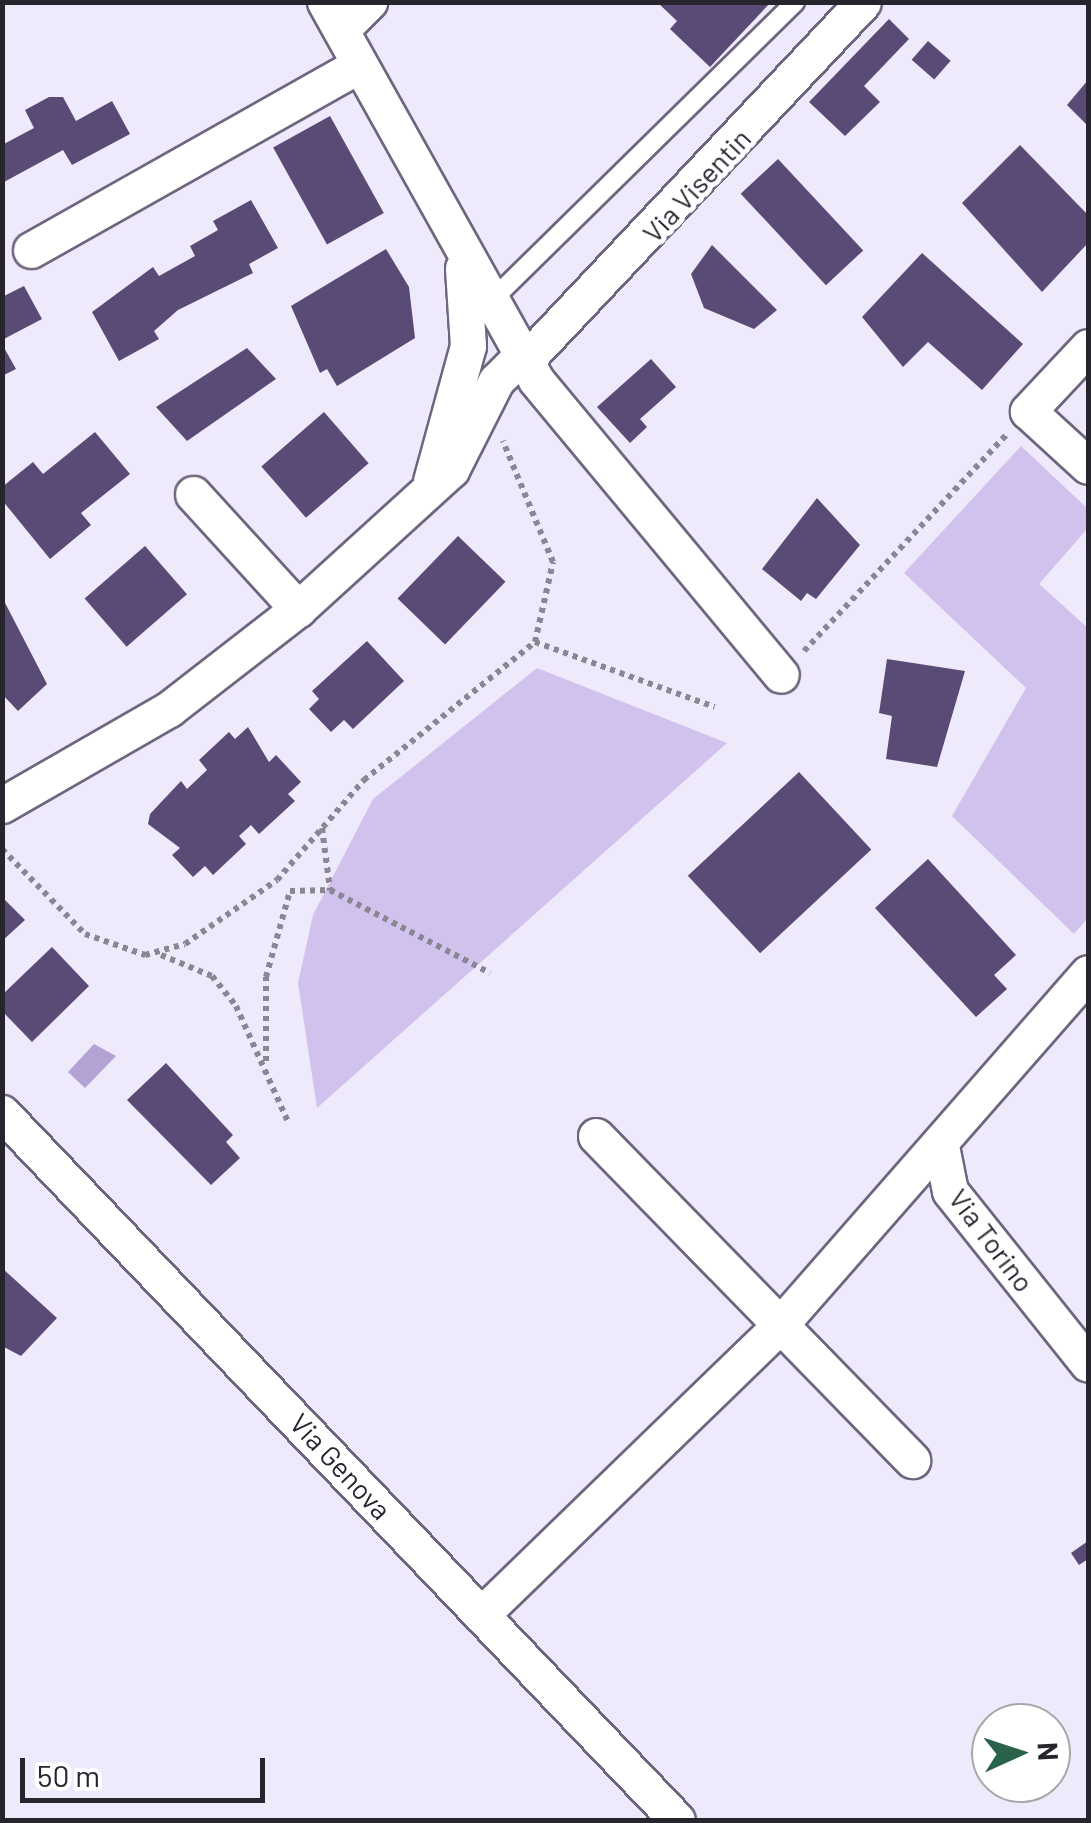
<!DOCTYPE html>
<style>
body{margin:0}
#map{position:relative;width:1091px;height:1823px;overflow:hidden;background:#efeafb;font-family:Barlow,sans-serif}
div>[style]{position:absolute}
[style*='--x']{left:calc(var(--x)*1px);top:calc(var(--y)*1px);width:calc(var(--w)*1px);rotate:calc(var(--a)*1deg)}
.green>*{inset:0;background:#d0c2ed}
.water>*{inset:0;background:#b3a2d4}
.building>*{inset:0;background:#5a4a76;transform-origin:0 0}
.path>*{height:6px;margin-top:-3px;transform-origin:0;background:repeating-linear-gradient(90deg,#8a8694 0 5px,transparent 0 10px)}
.roads{filter:drop-shadow(2px 0 #6e667f) drop-shadow(-2px 0 #6e667f) drop-shadow(0 2px #6e667f) drop-shadow(0 -2px #6e667f)}
.service>*{height:18px;margin:-9px;padding:0 9px;transform-origin:9px;border-radius:9px;background:#fff}
.minor>*{height:35px;margin:-17.5px;padding:0 17.5px;transform-origin:17.5px;border-radius:17.5px;background:#fff}
span{translate:-50% -50%;white-space:nowrap;text-align:center;line-height:1.15;-webkit-text-stroke:10px #fff;paint-order:stroke}
.street-label{font-size:28px;color:#27242e}
.frame{position:absolute;inset:0;border:5px solid #27242e;pointer-events:none}
.north{position:absolute;left:971px;top:1703px;width:100px;height:100px;box-sizing:border-box;background:#fff;border:2px solid #a9a7ab;border-radius:50%;rotate:87deg;font-size:28px;font-weight:700;line-height:40px;text-align:center;color:#27242e}
.north::after{content:'';display:block;margin:auto;width:35px;height:45px;background:#2b634a;clip-path:polygon(50% 0,100% 100%,50% 72%,0 100%)}
.scale{position:absolute;left:20px;top:1758px;width:245px;height:45px;box-sizing:border-box;border:5px solid #27242e;border-top:0;padding-left:12px;font-size:30px;line-height:35px;white-space:nowrap;color:#27242e;-webkit-text-stroke:8px #fff;paint-order:stroke}
</style>
<div id="map">
<div class="green">
<div style="clip-path:polygon(1021px 446px,1088px 509px,1088px 528px,1039px 584px,1088px 628px,1088px 918px,1074px 934px,952px 816px,1026px 688px,904px 573px)"></div>
<div style="clip-path:polygon(537px 668px,727px 743px,317px 1108px,298px 983px,313px 915px,373px 799px)"></div>
</div>
<div class="water">
<div style="clip-path:polygon(94px 1044px,116px 1056px,85px 1088px,68px 1072px)"></div>
</div>
<div class="building">
<div style="clip-path:polygon(657px 2px,771px 2px,710px 67px,670px 29px,677px 21px)"></div>
<div style="clip-path:polygon(889px 19px,909px 39px,864px 86px,880px 102px,845px 136px,809px 102px)"></div>
<div style="left:928px;top:41px;width:30px;height:25px;rotate:41deg"></div>
<div style="clip-path:polygon(1088px 80px,1088px 126px,1067px 105px)"></div>
<div style="clip-path:polygon(49px 97px,63px 97px,76px 121px,112px 101px,130px 134px,72px 165px,63px 150px,4px 182px,2px 145px,34px 128px,25px 110px)"></div>
<div style="left:330px;top:116px;width:111px;height:65px;rotate:61deg"></div>
<div style="clip-path:polygon(1020px 145px,1088px 215px,1088px 243px,1042px 292px,962px 203px)"></div>
<div style="left:778px;top:159px;width:125px;height:51px;rotate:47deg"></div>
<div style="clip-path:polygon(251px 200px,278px 248px,249px 264px,253px 273px,178px 310px,154px 331px,159px 339px,119px 361px,92px 312px,153px 267px,159px 276px,195px 256px,190px 246px,218px 230px,213px 221px)"></div>
<div style="clip-path:polygon(712px 245px,777px 310px,754px 329px,704px 308px,691px 274px)"></div>
<div style="clip-path:polygon(386px 249px,409px 287px,415px 338px,337px 386px,327px 369px,320px 373px,291px 306px)"></div>
<div style="clip-path:polygon(922px 253px,1023px 344px,982px 390px,928px 342px,903px 367px,862px 317px)"></div>
<div style="clip-path:polygon(24px 286px,42px 319px,2px 340px,2px 297px)"></div>
<div style="clip-path:polygon(2px 344px,16px 369px,2px 376px)"></div>
<div style="clip-path:polygon(247px 348px,276px 379px,187px 441px,156px 407px)"></div>
<div style="clip-path:polygon(651px 359px,676px 387px,640px 419px,647px 427px,630px 443px,597px 407px)"></div>
<div style="left:324px;top:412px;width:68px;height:83px;rotate:49deg"></div>
<div style="clip-path:polygon(95px 432px,130px 474px,81px 513px,91px 525px,50px 559px,2px 500px,2px 487px,33px 462px,43px 474px)"></div>
<div style="clip-path:polygon(817px 498px,860px 545px,816px 599px,807px 593px,801px 601px,762px 569px)"></div>
<div style="left:458px;top:536px;width:66px;height:87px;rotate:44deg"></div>
<div style="left:145px;top:546px;width:64px;height:80px;rotate:49deg"></div>
<div style="clip-path:polygon(2px 597px,47px 684px,18px 711px,2px 694px)"></div>
<div style="clip-path:polygon(367px 641px,404px 681px,353px 729px,344px 720px,331px 732px,309px 709px,319px 699px,312px 691px)"></div>
<div style="clip-path:polygon(887px 659px,965px 671px,937px 767px,886px 759px,892px 716px,879px 713px)"></div>
<div style="clip-path:polygon(248px 727px,269px 762px,276px 755px,301px 782px,288px 794px,295px 801px,259px 834px,251px 825px,239px 836px,246px 844px,213px 875px,205px 866px,193px 877px,172px 855px,180px 848px,148px 824px,150px 814px,181px 781px,187px 789px,207px 770px,199px 760px,229px 732px,235px 739px)"></div>
<div style="left:799px;top:772px;width:106px;height:152px;rotate:47deg"></div>
<div style="clip-path:polygon(928px 859px,1016px 955px,994px 975px,1007px 989px,976px 1017px,875px 908px)"></div>
<div style="clip-path:polygon(2px 897px,25px 920px,2px 941px)"></div>
<div style="clip-path:polygon(52px 947px,89px 986px,32px 1042px,2px 1011px,2px 995px)"></div>
<div style="clip-path:polygon(166px 1063px,233px 1135px,226px 1142px,240px 1158px,211px 1185px,127px 1100px)"></div>
<div style="clip-path:polygon(2px 1268px,57px 1318px,21px 1356px,2px 1346px)"></div>
<div style="clip-path:polygon(1088px 1541px,1088px 1559px,1079px 1565px,1071px 1553px)"></div>
</div>
<div class="path">
<div style="--x:535;--y:642;--w:191;--a:19.9"></div>
<div style="--x:804;--y:651;--w:297;--a:-46.9"></div>
<div style="--x:322;--y:828;--w:63;--a:82.6"></div>
<div style="--x:2;--y:849;--w:119;--a:45.7"></div>
<div style="--x:85;--y:934;--w:64;--a:19.3"></div>
<div style="--x:145;--y:955;--w:41;--a:-15.4"></div>
<div style="--x:185;--y:944;--w:112;--a:-34.8"></div>
<div style="--x:277;--y:880;--w:133;--a:-49"></div>
<div style="--x:364;--y:780;--w:220;--a:-38.9"></div>
<div style="--x:535;--y:642;--w:82;--a:-77.3"></div>
<div style="--x:553;--y:562;--w:131;--a:-112.5"></div>
<div style="--x:161;--y:955;--w:55;--a:22.4"></div>
<div style="--x:212;--y:976;--w:38;--a:51"></div>
<div style="--x:236;--y:1006;--w:129;--a:65.8"></div>
<div style="--x:266;--y:1061;--w:84;--a:-90"></div>
<div style="--x:266;--y:977;--w:89;--a:-74.4"></div>
<div style="--x:290;--y:891;--w:40;--a:-1.4"></div>
<div style="--x:330;--y:890;--w:180;--a:27.4"></div>
</div>
<div class="roads">
<div class="service">
<div style="--x:489;--y:303;--w:429;--a:-44.5"></div>
</div>
<div class="minor">
<div style="--x:325;--y:2;--w:433;--a:60.8"></div>
<div style="--x:536;--y:380;--w:383;--a:50.3"></div>
<div style="--x:341;--y:30;--w:40;--a:-45"></div>
<div style="--x:31;--y:250;--w:377;--a:-29.4"></div>
<div style="--x:1088;--y:347;--w:88;--a:133.2"></div>
<div style="--x:1028;--y:411;--w:81;--a:42.5"></div>
<div style="--x:524;--y:362;--w:494;--a:-46.7"></div>
<div style="--x:431;--y:481;--w:140;--a:-74.7"></div>
<div style="--x:468;--y:346;--w:78;--a:-93.7"></div>
<div style="--x:193;--y:494;--w:156;--a:47.6"></div>
<div style="--x:2;--y:805;--w:193;--a:-29.9"></div>
<div style="--x:169;--y:709;--w:163;--a:-37.8"></div>
<div style="--x:298;--y:609;--w:207;--a:-42.3"></div>
<div style="--x:451;--y:470;--w:100;--a:-63.2"></div>
<div style="--x:496;--y:381;--w:34;--a:-45"></div>
<div style="--x:2;--y:1113;--w:977;--a:46.33"></div>
<div style="--x:596;--y:1136;--w:453;--a:45.7"></div>
<div style="--x:941;--y:1146;--w:46;--a:78.7"></div>
<div style="--x:950;--y:1191;--w:221;--a:51.4"></div>
<div style="--x:481;--y:1615;--w:415;--a:-44.1"></div>
<div style="--x:779;--y:1326;--w:469;--a:-48.8"></div>
</div>
</div>
<div class="street-label">
<span style="left:696px;top:185px;rotate:-47deg">Via Visentin</span>
<span style="left:992px;top:1240px;rotate:53deg">Via Torino</span>
<span style="left:341px;top:1466px;rotate:47deg">Via Genova</span>
</div>
<div class="frame"></div>
<div class="north">N</div>
<div class="scale">50 m</div>
</div>
